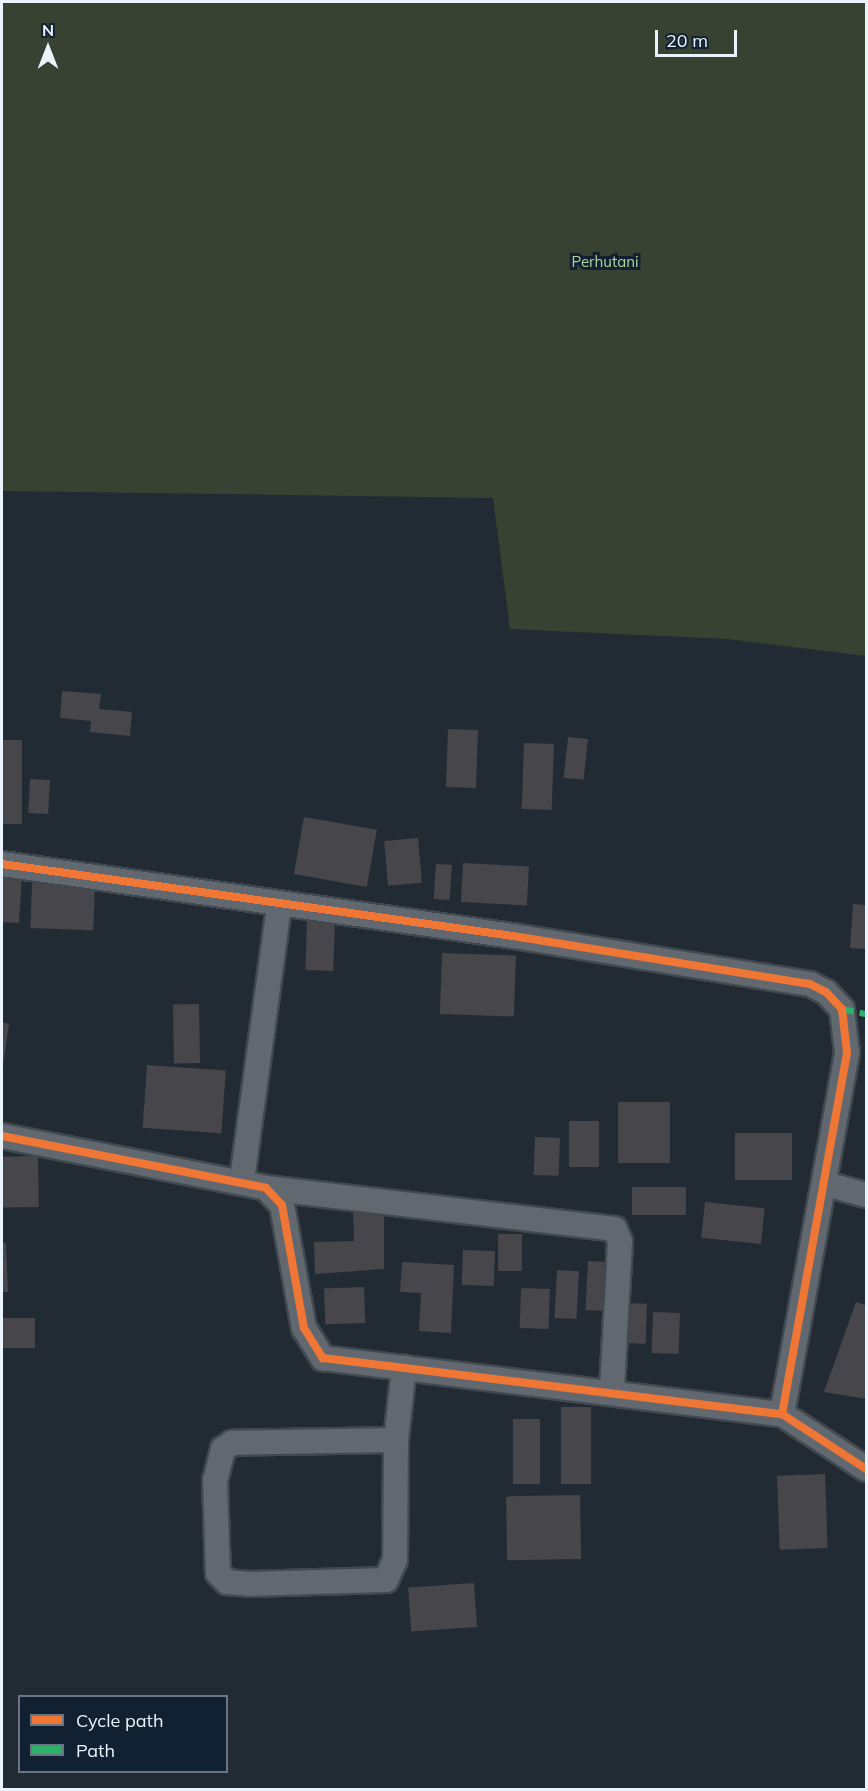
<!DOCTYPE html>
<style>
body{margin:0}
#map{position:relative;width:868px;height:1791px;overflow:hidden;background:#222b34;font-family:Mulish,sans-serif}
div>[style]{position:absolute}
[style*='--x']{left:calc(var(--x)*1px);top:calc(var(--y)*1px);width:calc(var(--w)*1px);rotate:calc(var(--a)*1deg)}
.green>*{inset:0;background:#374233}
.building>*{inset:0;background:#47464a;transform-origin:0 0}
.roads{filter:drop-shadow(2px 0 #414950) drop-shadow(-2px 0 #414950) drop-shadow(0 2px #414950) drop-shadow(0 -2px #414950)}
.street>*{height:24px;margin:-12px;padding:0 12px;transform-origin:12px;border-radius:12px;background:#626870}
.quiet>*{height:6px;margin-top:-3px;transform-origin:0;background:repeating-linear-gradient(90deg,#2db169 0 12px,transparent 0 18px)}
.cycleway>*{height:8px;margin:-4px;padding:0 4px;transform-origin:4px;border-radius:4px;background:#f07635}
span{translate:-50% -50%;white-space:nowrap;text-align:center;line-height:1.15;-webkit-text-stroke:6px #112131;paint-order:stroke}
.park-label{font-size:15px;color:#b1d39c}
.frame{position:absolute;inset:0;border:3px solid #ebf4fd;pointer-events:none}
.legend{position:absolute;left:18px;top:1695px;width:210px;height:78px;box-sizing:border-box;background:#112131;border:2px solid #687583;margin:0;padding:8px 10px;list-style:none;font-size:18px;color:#ebf4fd}
.legend li{display:flex;align-items:center;gap:12px;height:30px}
.legend b{width:30px;border:2px solid #687583}
.north{position:absolute;left:18px;top:18px;width:60px;height:60px;-webkit-text-stroke:4px #112131;paint-order:stroke;rotate:0deg;font-size:16px;font-weight:700;line-height:24px;text-align:center;color:#ebf4fd}
.north::after{content:'';display:block;margin:auto;width:21px;height:27px;background:#ebf4fd;clip-path:polygon(50% 0,100% 100%,50% 72%,0 100%)}
.scale{position:absolute;left:655px;top:30px;width:82px;height:27px;box-sizing:border-box;border:3px solid #ebf4fd;border-top:0;padding-left:8px;font-size:18px;line-height:21px;white-space:nowrap;color:#ebf4fd;-webkit-text-stroke:4px #112131;paint-order:stroke}
</style>
<div id="map">
<div class="green">
<div style="clip-path:polygon(2px 2px,866px 2px,866px 656px,728px 639px,510px 629px,493px 498px,2px 491px)"></div>
</div>
<div class="building">
<div style="clip-path:polygon(62px 691px,101px 694px,99px 709px,132px 712px,130px 736px,90px 732px,91px 721px,60px 718px)"></div>
<div style="left:448px;top:729px;width:30px;height:58px;rotate:2deg"></div>
<div style="left:568px;top:737px;width:20px;height:41px;rotate:6deg"></div>
<div style="left:2px;top:740px;width:20px;height:84px"></div>
<div style="left:524px;top:743px;width:30px;height:66px;rotate:2deg"></div>
<div style="left:30px;top:779px;width:20px;height:34px;rotate:3deg"></div>
<div style="left:304px;top:817px;width:74px;height:58px;rotate:10deg"></div>
<div style="left:418px;top:838px;width:45px;height:34px;rotate:85deg"></div>
<div style="left:463px;top:863px;width:66px;height:39px;rotate:3deg"></div>
<div style="left:436px;top:864px;width:16px;height:35px;rotate:4deg"></div>
<div style="clip-path:polygon(2px 874px,22px 875px,19px 923px,2px 922px)"></div>
<div style="left:32px;top:883px;width:63px;height:45px;rotate:2deg"></div>
<div style="clip-path:polygon(853px 904px,866px 905px,866px 949px,850px 948px)"></div>
<div style="left:307px;top:921px;width:28px;height:49px;rotate:2deg"></div>
<div style="left:442px;top:953px;width:74px;height:61px;rotate:2deg"></div>
<div style="left:199px;top:1004px;width:59px;height:26px;rotate:89deg"></div>
<div style="clip-path:polygon(2px 1022px,9px 1024px,3px 1066px,2px 1066px)"></div>
<div style="left:147px;top:1065px;width:79px;height:63px;rotate:4deg"></div>
<div style="left:618px;top:1102px;width:52px;height:61px"></div>
<div style="left:569px;top:1121px;width:30px;height:46px"></div>
<div style="left:735px;top:1133px;width:57px;height:47px"></div>
<div style="left:535px;top:1137px;width:25px;height:38px;rotate:2deg"></div>
<div style="left:38px;top:1156px;width:51px;height:36px;rotate:89deg"></div>
<div style="left:632px;top:1187px;width:54px;height:28px"></div>
<div style="left:705px;top:1202px;width:60px;height:36px;rotate:6deg"></div>
<div style="clip-path:polygon(384px 1209px,384px 1269px,315px 1274px,314px 1242px,354px 1241px,353px 1210px)"></div>
<div style="left:498px;top:1234px;width:24px;height:37px"></div>
<div style="clip-path:polygon(2px 1243px,6px 1243px,8px 1292px,2px 1292px)"></div>
<div style="left:463px;top:1250px;width:32px;height:35px;rotate:2deg"></div>
<div style="left:588px;top:1261px;width:22px;height:49px;rotate:3deg"></div>
<div style="clip-path:polygon(402px 1262px,454px 1265px,451px 1333px,419px 1331px,421px 1293px,400px 1292px)"></div>
<div style="left:557px;top:1270px;width:22px;height:48px;rotate:3deg"></div>
<div style="left:364px;top:1287px;width:36px;height:40px;rotate:88deg"></div>
<div style="left:521px;top:1288px;width:29px;height:40px;rotate:2deg"></div>
<div style="clip-path:polygon(856px 1302px,866px 1305px,866px 1399px,824px 1392px)"></div>
<div style="left:624px;top:1303px;width:23px;height:40px;rotate:2deg"></div>
<div style="left:653px;top:1312px;width:27px;height:41px;rotate:2deg"></div>
<div style="left:2px;top:1318px;width:33px;height:30px"></div>
<div style="left:561px;top:1407px;width:30px;height:77px"></div>
<div style="left:513px;top:1419px;width:27px;height:65px"></div>
<div style="left:825px;top:1474px;width:74px;height:48px;rotate:88deg"></div>
<div style="left:580px;top:1495px;width:64px;height:74px;rotate:89deg"></div>
<div style="left:474px;top:1583px;width:44px;height:66px;rotate:86deg"></div>
</div>
<div class="roads">
<div class="street">
<div style="--x:2;--y:864;--w:516;--a:8.02"></div>
<div style="--x:513;--y:936;--w:301;--a:9.2"></div>
<div style="--x:810;--y:984;--w:18;--a:27"></div>
<div style="--x:826;--y:992;--w:23;--a:47"></div>
<div style="--x:842;--y:1009;--w:44;--a:83.5"></div>
<div style="--x:847;--y:1053;--w:367;--a:100.2"></div>
<div style="--x:2;--y:1136;--w:269;--a:11.1"></div>
<div style="--x:266;--y:1188;--w:23;--a:47"></div>
<div style="--x:282;--y:1205;--w:125;--a:79.9"></div>
<div style="--x:304;--y:1328;--w:36;--a:58"></div>
<div style="--x:323;--y:1358;--w:462;--a:7"></div>
<div style="--x:782;--y:1414;--w:100;--a:33.2"></div>
<div style="--x:242;--y:1180;--w:276;--a:-82.3"></div>
<div style="--x:826;--y:1184;--w:41;--a:15.4"></div>
<div style="--x:266;--y:1188;--w:351;--a:6.7"></div>
<div style="--x:615;--y:1229;--w:14;--a:69"></div>
<div style="--x:620;--y:1242;--w:148;--a:93.1"></div>
<div style="--x:396;--y:1440;--w:164;--a:179"></div>
<div style="--x:232;--y:1443;--w:11;--a:146"></div>
<div style="--x:223;--y:1449;--w:32;--a:104"></div>
<div style="--x:215;--y:1480;--w:93;--a:88.2"></div>
<div style="--x:218;--y:1573;--w:13;--a:45"></div>
<div style="--x:227;--y:1582;--w:22;--a:5"></div>
<div style="--x:249;--y:1584;--w:137;--a:-1.7"></div>
<div style="--x:386;--y:1580;--w:22;--a:-66"></div>
<div style="--x:395;--y:1560;--w:120;--a:-89.5"></div>
<div style="--x:396;--y:1440;--w:73;--a:-83.7"></div>
</div>
</div>
<div class="quiet">
<div style="--x:842;--y:1009;--w:25;--a:12"></div>
</div>
<div class="cycleway">
<div style="--x:2;--y:864;--w:516;--a:8.02"></div>
<div style="--x:513;--y:936;--w:301;--a:9.2"></div>
<div style="--x:810;--y:984;--w:18;--a:27"></div>
<div style="--x:826;--y:992;--w:23;--a:47"></div>
<div style="--x:842;--y:1009;--w:44;--a:83.5"></div>
<div style="--x:847;--y:1053;--w:367;--a:100.2"></div>
<div style="--x:2;--y:1136;--w:269;--a:11.1"></div>
<div style="--x:266;--y:1188;--w:23;--a:47"></div>
<div style="--x:282;--y:1205;--w:125;--a:79.9"></div>
<div style="--x:304;--y:1328;--w:36;--a:58"></div>
<div style="--x:323;--y:1358;--w:462;--a:7"></div>
<div style="--x:782;--y:1414;--w:100;--a:33.2"></div>
</div>
<div class="park-label">
<span style="left:605px;top:262px">Perhutani</span>
</div>
<div class="frame"></div>
<ul class="legend">
<li><b style="height:8px;background:#f07635"></b>Cycle path</li>
<li><b style="height:8px;background:#2db169"></b>Path</li>
</ul>
<div class="north">N</div>
<div class="scale">20 m</div>
</div>
